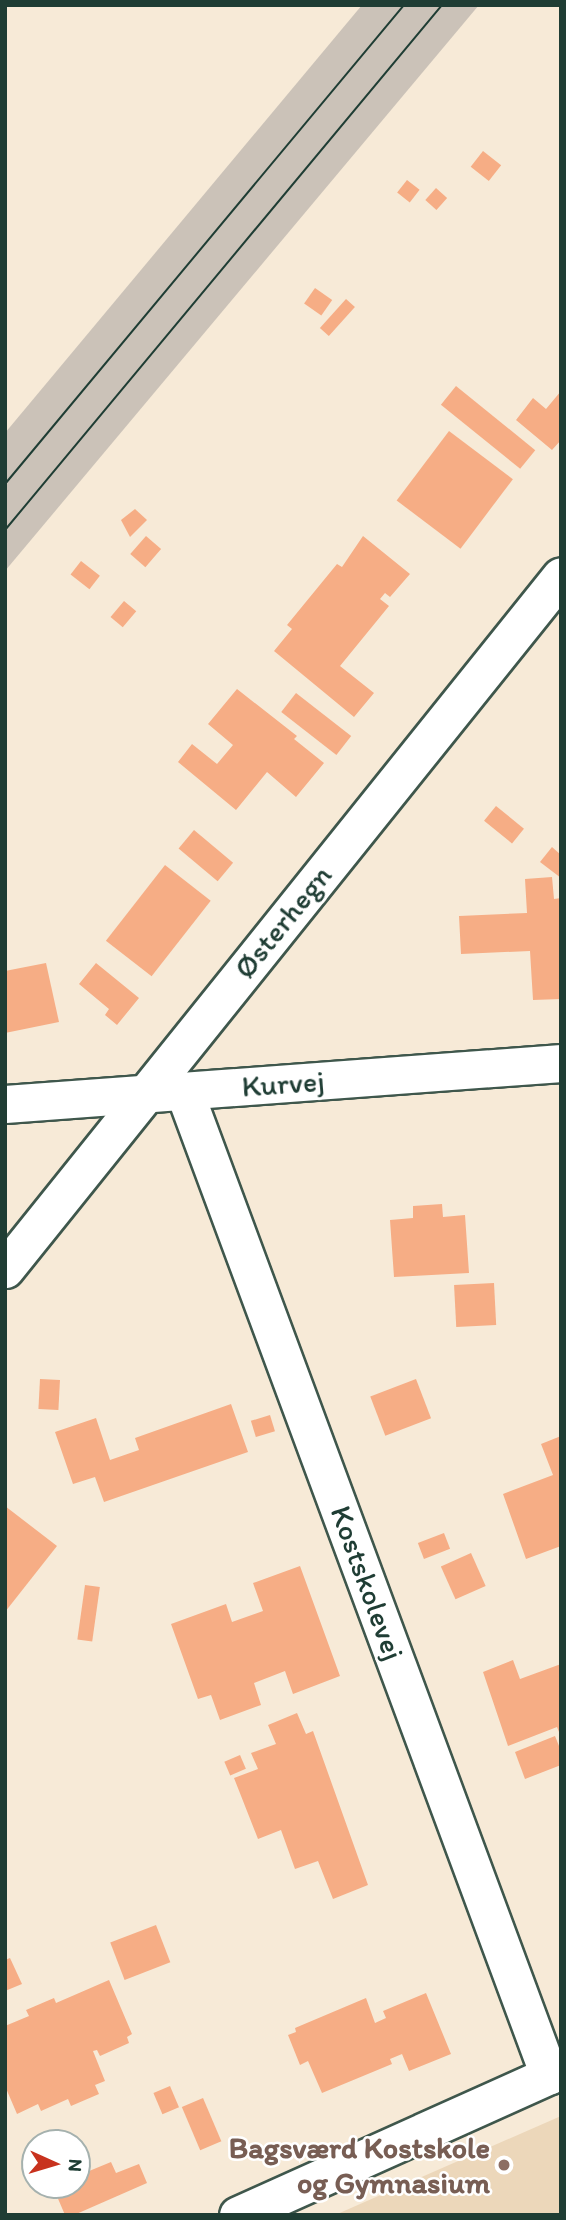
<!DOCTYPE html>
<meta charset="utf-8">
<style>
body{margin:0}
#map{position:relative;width:566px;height:2220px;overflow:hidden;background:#f7ead7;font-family:Itim,sans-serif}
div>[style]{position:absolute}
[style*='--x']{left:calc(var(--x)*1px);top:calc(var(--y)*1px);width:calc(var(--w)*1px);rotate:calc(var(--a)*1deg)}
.built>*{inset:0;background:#ecd7ba}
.industrial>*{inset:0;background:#cbc2b8}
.building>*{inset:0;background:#f6ad85;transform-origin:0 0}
.roads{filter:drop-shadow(2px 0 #3f574c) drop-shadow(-2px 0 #3f574c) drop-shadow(0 2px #3f574c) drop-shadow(0 -2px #3f574c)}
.street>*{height:37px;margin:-18.5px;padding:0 18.5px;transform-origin:18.5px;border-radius:18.5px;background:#fff}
.tram>*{height:2px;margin:-1px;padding:0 1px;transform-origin:1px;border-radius:1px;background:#1f3d34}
.dots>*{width:19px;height:19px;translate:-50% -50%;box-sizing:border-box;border:4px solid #fff;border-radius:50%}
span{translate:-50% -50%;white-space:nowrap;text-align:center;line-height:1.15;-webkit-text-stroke:5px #fff;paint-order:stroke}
.street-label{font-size:30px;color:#1f3d34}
.education-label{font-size:30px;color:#785e54;font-weight:700}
.right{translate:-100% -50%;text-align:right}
.frame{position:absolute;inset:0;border:7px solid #1f3d34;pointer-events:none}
.north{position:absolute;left:21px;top:2129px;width:70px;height:70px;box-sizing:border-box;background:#fff;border:2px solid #a5b1ae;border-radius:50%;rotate:94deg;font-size:19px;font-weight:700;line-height:28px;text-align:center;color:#1f3d34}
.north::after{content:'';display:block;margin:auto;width:24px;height:32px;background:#c8321e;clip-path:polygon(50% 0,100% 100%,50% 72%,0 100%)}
</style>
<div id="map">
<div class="built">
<div style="clip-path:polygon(561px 2116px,561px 2215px,335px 2215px)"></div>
</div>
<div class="industrial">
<div style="clip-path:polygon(362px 5px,479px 5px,5px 571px,5px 433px)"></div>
</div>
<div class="building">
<div style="left:483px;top:151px;width:23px;height:20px;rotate:38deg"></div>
<div style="left:407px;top:180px;width:16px;height:16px;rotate:38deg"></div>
<div style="left:436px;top:188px;width:15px;height:16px;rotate:42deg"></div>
<div style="left:315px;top:288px;width:21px;height:19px;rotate:35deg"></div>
<div style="left:346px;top:299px;width:12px;height:39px;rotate:42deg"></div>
<div style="left:456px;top:386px;width:102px;height:24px;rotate:39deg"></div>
<div style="clip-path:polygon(561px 391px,561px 440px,552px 450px,516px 420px,533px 398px,546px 409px)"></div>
<div style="left:449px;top:431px;width:80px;height:87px;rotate:37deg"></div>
<div style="clip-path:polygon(135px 509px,147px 520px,130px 537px,121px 520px)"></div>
<div style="left:146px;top:536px;width:20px;height:24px;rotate:41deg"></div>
<div style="clip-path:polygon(363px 536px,410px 574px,390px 597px,385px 593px,380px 599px,389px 606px,340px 666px,374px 693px,354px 717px,274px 651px,292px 629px,287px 625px,337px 564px,342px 567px)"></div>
<div style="left:81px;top:561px;width:24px;height:17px;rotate:38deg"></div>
<div style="left:124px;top:601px;width:16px;height:21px;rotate:40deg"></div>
<div style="clip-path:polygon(237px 689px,297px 736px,294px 739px,324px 763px,296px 797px,267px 772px,236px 810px,178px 762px,192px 744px,217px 764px,233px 745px,208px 724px)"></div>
<div style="left:296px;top:693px;width:70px;height:24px;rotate:38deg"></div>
<div style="left:496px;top:806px;width:36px;height:19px;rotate:39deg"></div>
<div style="left:194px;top:830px;width:51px;height:24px;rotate:40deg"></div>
<div style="clip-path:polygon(552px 847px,561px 855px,561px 878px,540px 862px)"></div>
<div style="left:165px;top:865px;width:58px;height:96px;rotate:38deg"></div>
<div style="clip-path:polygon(552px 877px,554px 899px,561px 898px,561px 999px,533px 1000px,530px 951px,461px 954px,459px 916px,527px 913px,525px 879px)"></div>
<div style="clip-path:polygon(46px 963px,59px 1022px,5px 1033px,5px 971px)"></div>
<div style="clip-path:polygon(96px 963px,139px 998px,117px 1025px,105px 1015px,109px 1009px,79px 984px)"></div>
<div style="clip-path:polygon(442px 1204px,443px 1217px,465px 1215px,469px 1273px,394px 1277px,390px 1220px,413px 1218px,413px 1206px)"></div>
<div style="left:494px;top:1283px;width:42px;height:40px;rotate:87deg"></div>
<div style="left:40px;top:1379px;width:20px;height:30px;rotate:3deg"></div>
<div style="left:416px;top:1379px;width:42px;height:49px;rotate:69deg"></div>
<div style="clip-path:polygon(231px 1404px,248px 1452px,104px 1502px,95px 1477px,73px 1484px,55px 1432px,96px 1418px,110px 1460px,139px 1450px,135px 1438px)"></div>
<div style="left:270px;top:1415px;width:17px;height:20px;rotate:73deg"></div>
<div style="clip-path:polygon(561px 1436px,561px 1546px,526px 1559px,503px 1494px,553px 1475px,541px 1444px)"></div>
<div style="clip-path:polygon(5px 1506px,57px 1546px,5px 1612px)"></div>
<div style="left:444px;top:1533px;width:17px;height:28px;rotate:69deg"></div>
<div style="left:471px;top:1553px;width:36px;height:33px;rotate:66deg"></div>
<div style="clip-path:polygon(300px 1566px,340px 1676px,293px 1694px,285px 1671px,254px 1683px,261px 1705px,220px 1720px,211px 1695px,198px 1699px,171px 1624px,226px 1604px,232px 1622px,263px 1611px,253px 1583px)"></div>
<div style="left:85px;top:1585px;width:15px;height:55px;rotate:8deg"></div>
<div style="clip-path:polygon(513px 1660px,520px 1679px,561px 1664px,561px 1737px,557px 1727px,508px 1746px,483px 1672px)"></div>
<div style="clip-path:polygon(297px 1713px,306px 1734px,313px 1731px,368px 1885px,333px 1899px,318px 1861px,295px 1869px,281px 1830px,258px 1839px,234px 1778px,258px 1769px,251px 1753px,276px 1744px,268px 1725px)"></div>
<div style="clip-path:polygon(555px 1736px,561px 1751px,561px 1765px,525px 1779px,515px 1752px)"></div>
<div style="left:240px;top:1755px;width:15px;height:17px;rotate:67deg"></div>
<div style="left:156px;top:1925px;width:40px;height:49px;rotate:69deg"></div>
<div style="clip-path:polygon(10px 1958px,22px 1984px,5px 1991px,5px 1960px)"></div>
<div style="clip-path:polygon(109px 1980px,132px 2034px,127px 2037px,129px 2043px,100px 2056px,97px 2050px,93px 2051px,105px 2081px,95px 2085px,99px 2094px,71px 2106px,68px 2099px,41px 2111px,38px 2104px,17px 2114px,5px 2086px,5px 2026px,29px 2016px,26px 2010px,54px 1998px,56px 2003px)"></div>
<div style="clip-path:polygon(426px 1993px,451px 2054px,409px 2071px,402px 2054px,390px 2059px,392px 2064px,322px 2093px,308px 2061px,300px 2065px,288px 2035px,296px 2032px,295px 2028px,366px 1998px,375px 2023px,386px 2018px,383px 2011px)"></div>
<div style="left:170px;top:2086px;width:23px;height:18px;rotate:67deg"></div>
<div style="left:203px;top:2098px;width:47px;height:23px;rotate:67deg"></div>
<div style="clip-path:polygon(111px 2162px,116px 2173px,139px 2164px,147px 2183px,74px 2215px,65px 2215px,53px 2187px,77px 2185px,77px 2176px)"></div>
</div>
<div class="roads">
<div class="street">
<div style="--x:184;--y:1091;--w:1050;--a:69.65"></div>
<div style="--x:5;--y:1104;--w:558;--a:-4.22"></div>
<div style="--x:5;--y:1269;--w:888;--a:-51.26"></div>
<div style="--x:238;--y:2215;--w:354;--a:-24.2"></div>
</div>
</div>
<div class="tram">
<div style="--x:5;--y:484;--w:623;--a:-50.21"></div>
<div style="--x:5;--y:530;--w:683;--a:-50.23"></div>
</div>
<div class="dots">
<div style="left:504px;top:2165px;background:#8d6e63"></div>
</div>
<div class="street-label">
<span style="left:283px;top:922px;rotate:-51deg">Østerhegn</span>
<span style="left:283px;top:1084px;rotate:-4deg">Kurvej</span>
<span style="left:367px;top:1583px;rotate:70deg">Kostskolevej</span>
</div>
<div class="education-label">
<span class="right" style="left:490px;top:2165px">Bagsværd Kostskole<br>og Gymnasium</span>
</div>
<div class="frame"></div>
<div class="north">N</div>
</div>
